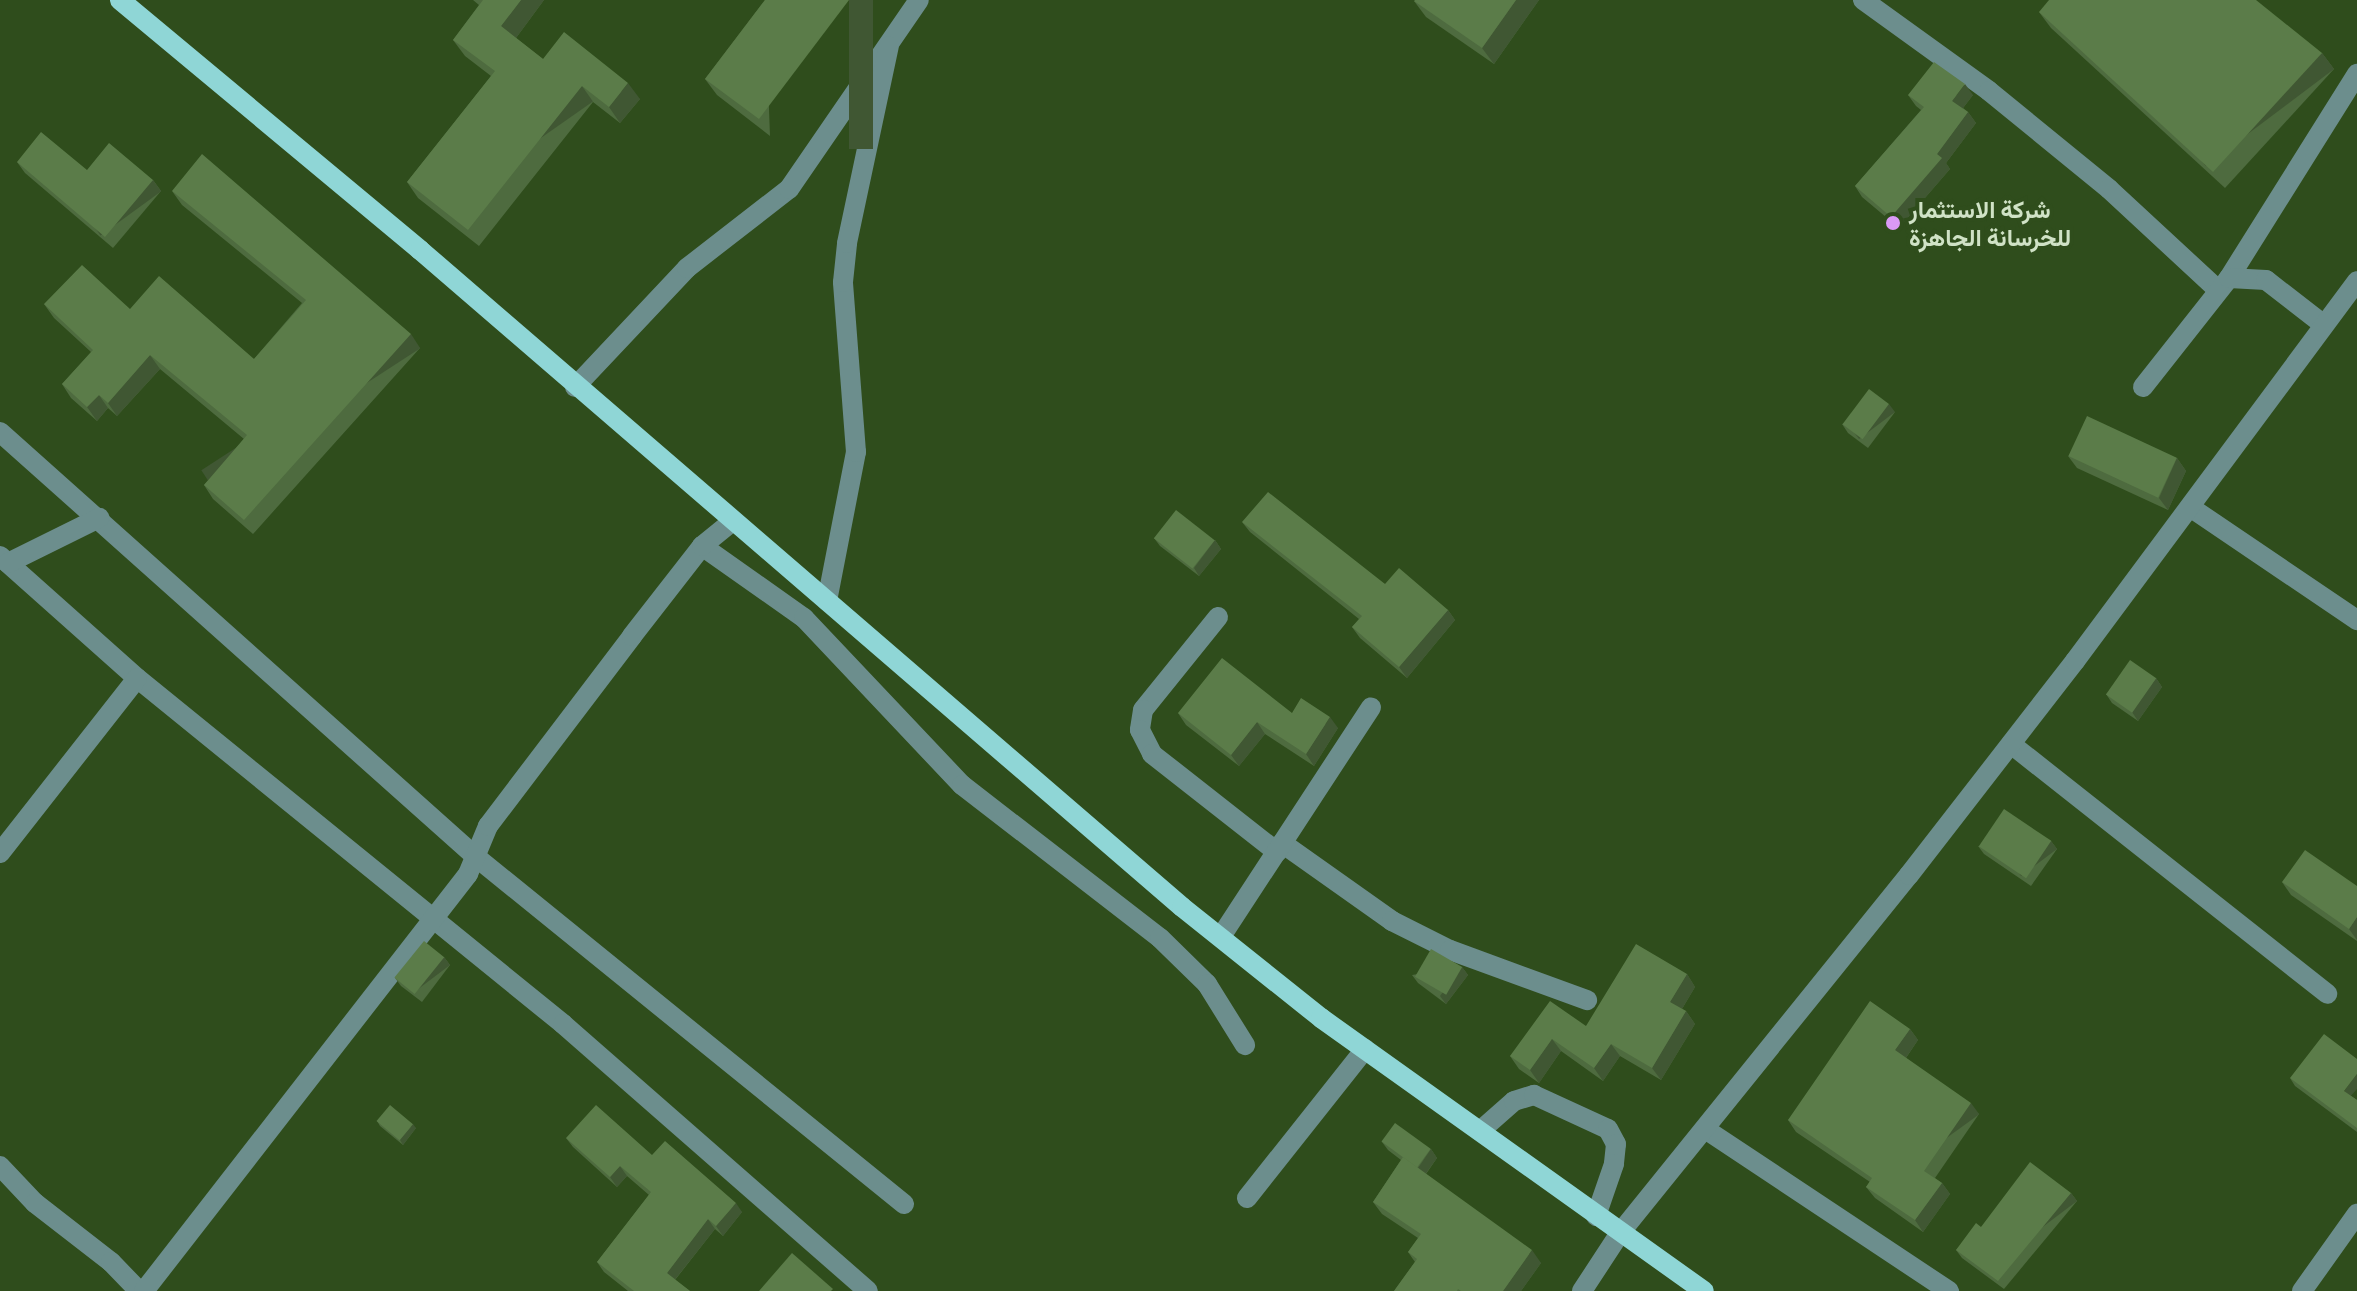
<!DOCTYPE html>
<meta charset="utf-8">
<style>
body{margin:0}
#map{position:relative;width:2357px;height:1291px;overflow:hidden;background:#2f4d1c;font-family:"Exo 2",Vazirmatn,sans-serif}
div>[style]{position:absolute}
[style*='--x']{left:calc(var(--x)*1px);top:calc(var(--y)*1px);width:calc(var(--w)*1px);rotate:calc(var(--a)*1deg)}
.minor>*{height:20px;margin:-10px;padding:0 10px;transform-origin:10px;border-radius:10px;background:#6c8e8d}
.major>*{height:20px;margin:-10px;padding:0 10px;transform-origin:10px;border-radius:10px;background:#8fd6d6}
.wall>*{inset:0;background:#4e6b3f}
.shaded-wall>*{inset:0;background:#405733;transform-origin:0 0}
.building>*{inset:0;background:#5b7c49;transform-origin:0 0}
.dots>*{width:22px;height:22px;translate:-50% -50%;box-sizing:border-box;border:4px solid #2f4d1c;border-radius:50%}
span{translate:-50% -50%;white-space:nowrap;text-align:center;line-height:1.15;-webkit-text-stroke:8px #2f4d1c;paint-order:stroke}
.poi-label{font-size:24px;color:#d0e2c6;font-weight:700}
.left{translate:0 -50%;text-align:left}
</style>
<div id="map">
<div class="minor">
<div style="--x:1863;--y:0;--w:155;--a:35.8"></div>
<div style="--x:1989;--y:91;--w:155;--a:39.2"></div>
<div style="--x:2109;--y:189;--w:147;--a:42.8"></div>
<div style="--x:2229;--y:278;--w:241;--a:-57.9"></div>
<div style="--x:575;--y:387;--w:163;--a:-46.7"></div>
<div style="--x:687;--y:268;--w:129;--a:-37.8"></div>
<div style="--x:789;--y:189;--w:229;--a:-55.5"></div>
<div style="--x:2143;--y:387;--w:139;--a:-51.7"></div>
<div style="--x:2229;--y:278;--w:37;--a:3"></div>
<div style="--x:2266;--y:280;--w:73;--a:37.8"></div>
<div style="--x:0;--y:432;--w:638;--a:41.76"></div>
<div style="--x:476;--y:857;--w:551;--a:39.03"></div>
<div style="--x:2190;--y:507;--w:202;--a:34.1"></div>
<div style="--x:702;--y:546;--w:125;--a:35.2"></div>
<div style="--x:804;--y:618;--w:230;--a:46.6"></div>
<div style="--x:962;--y:785;--w:250;--a:37.7"></div>
<div style="--x:1160;--y:938;--w:66;--a:44.4"></div>
<div style="--x:1207;--y:984;--w:72;--a:58.1"></div>
<div style="--x:0;--y:556;--w:183;--a:41.7"></div>
<div style="--x:137;--y:678;--w:549;--a:39.08"></div>
<div style="--x:563;--y:1024;--w:405;--a:41.2"></div>
<div style="--x:8;--y:563;--w:102;--a:-26.3"></div>
<div style="--x:827;--y:601;--w:152;--a:-79"></div>
<div style="--x:856;--y:452;--w:170;--a:-94.4"></div>
<div style="--x:843;--y:282;--w:39;--a:-84"></div>
<div style="--x:847;--y:243;--w:201;--a:-78"></div>
<div style="--x:1218;--y:617;--w:119;--a:128.9"></div>
<div style="--x:1143;--y:710;--w:20;--a:99"></div>
<div style="--x:1140;--y:730;--w:27;--a:63"></div>
<div style="--x:1152;--y:754;--w:159;--a:38.1"></div>
<div style="--x:2011;--y:744;--w:403;--a:38.3"></div>
<div style="--x:1282;--y:843;--w:135;--a:35.3"></div>
<div style="--x:1392;--y:921;--w:65;--a:26.6"></div>
<div style="--x:1450;--y:950;--w:146;--a:20.1"></div>
<div style="--x:0;--y:853;--w:222;--a:-51.9"></div>
<div style="--x:1222;--y:935;--w:272;--a:-56.8"></div>
<div style="--x:1705;--y:1129;--w:293;--a:33.6"></div>
<div style="--x:1480;--y:1131;--w:45;--a:-41.4"></div>
<div style="--x:1514;--y:1101;--w:21;--a:-17"></div>
<div style="--x:1534;--y:1095;--w:81;--a:24.7"></div>
<div style="--x:1608;--y:1129;--w:17;--a:62"></div>
<div style="--x:1616;--y:1144;--w:20;--a:96"></div>
<div style="--x:1614;--y:1164;--w:55;--a:109.1"></div>
<div style="--x:0;--y:1166;--w:51;--a:46.6"></div>
<div style="--x:35;--y:1203;--w:96;--a:37.8"></div>
<div style="--x:111;--y:1262;--w:40;--a:46"></div>
<div style="--x:1247;--y:1198;--w:190;--a:-51.6"></div>
<div style="--x:144;--y:1291;--w:528;--a:-52.15"></div>
<div style="--x:468;--y:874;--w:52;--a:-67.4"></div>
<div style="--x:488;--y:826;--w:238;--a:-52.8"></div>
<div style="--x:632;--y:636;--w:114;--a:-52.1"></div>
<div style="--x:702;--y:546;--w:38;--a:-39"></div>
<div style="--x:1582;--y:1291;--w:69;--a:-56.8"></div>
<div style="--x:1620;--y:1233;--w:460;--a:-51.1"></div>
<div style="--x:1909;--y:875;--w:271;--a:-52.2"></div>
<div style="--x:2075;--y:661;--w:473;--a:-53.4"></div>
<div style="--x:2302;--y:1291;--w:95;--a:-54.5"></div>
</div>
<div class="major">
<div style="--x:120;--y:0;--w:391;--a:39.8"></div>
<div style="--x:420;--y:250;--w:1006;--a:40.77"></div>
<div style="--x:1182;--y:907;--w:178;--a:38.6"></div>
<div style="--x:1321;--y:1018;--w:470;--a:35.5"></div>
</div>
<div class="wall">
<div style="clip-path:polygon(473px 0,544px 0,516px 38px,543px 59px,640px 99px,620px 123px,593px 102px,479px 246px,418px 198px,407px 182px,491px 76px,465px 56px,453px 40px,479px 5px)"></div>
<div style="clip-path:polygon(765px 0,770px 136px,717px 95px,705px 79px)"></div>
<div style="clip-path:polygon(1539px 0,1494px 64px,1426px 17px,1414px 1px)"></div>
<div style="clip-path:polygon(2039px 12px,2322px 53px,2334px 69px,2225px 188px,2051px 28px)"></div>
<div style="clip-path:polygon(1908px 95px,1973px 95px,1963px 108px,1968px 112px,1976px 123px,1946px 163px,1950px 169px,1899px 228px,1862px 197px,1855px 186px,1921px 110px,1916px 106px)"></div>
<div style="clip-path:polygon(17px 162px,153px 180px,161px 191px,113px 248px,25px 173px)"></div>
<div style="clip-path:polygon(172px 191px,420px 348px,253px 534px,213px 499px,204px 485px,244px 439px,160px 369px,117px 416px,108px 408px,97px 421px,71px 398px,62px 384px,91px 352px,54px 318px,44px 304px,130px 309px,254px 359px,302px 303px,182px 205px)"></div>
<div style="clip-path:polygon(1895px 412px,1868px 448px,1848px 433px,1842px 424px)"></div>
<div style="clip-path:polygon(2068px 456px,2177px 458px,2186px 471px,2168px 510px,2077px 468px)"></div>
<div style="clip-path:polygon(1242px 522px,1385px 584px,1448px 610px,1455px 620px,1407px 678px,1360px 638px,1352px 627px,1359px 619px,1250px 532px)"></div>
<div style="clip-path:polygon(1154px 538px,1215px 540px,1221px 549px,1199px 576px,1160px 546px)"></div>
<div style="clip-path:polygon(2156px 678px,2162px 687px,2138px 721px,2112px 703px,2106px 694px)"></div>
<div style="clip-path:polygon(1178px 713px,1292px 713px,1338px 728px,1314px 766px,1265px 734px,1239px 766px,1186px 725px)"></div>
<div style="clip-path:polygon(2051px 841px,2057px 849px,2031px 886px,1984px 854px,1978px 846px)"></div>
<div style="clip-path:polygon(2282px 882px,2357px 886px,2357px 941px,2291px 895px)"></div>
<div style="clip-path:polygon(444px 957px,450px 965px,422px 1002px,401px 986px,395px 978px)"></div>
<div style="clip-path:polygon(1462px 967px,1468px 975px,1446px 1004px,1418px 983px,1412px 975px)"></div>
<div style="clip-path:polygon(1687px 974px,1695px 987px,1682px 1009px,1686px 1011px,1695px 1024px,1661px 1080px,1620px 1056px,1603px 1081px,1561px 1051px,1539px 1083px,1519px 1069px,1510px 1056px,1586px 1026px)"></div>
<div style="clip-path:polygon(1910px 1029px,1918px 1040px,1906px 1058px,1979px 1114px,1935px 1178px,1942px 1183px,1950px 1194px,1923px 1232px,1875px 1198px,1866px 1187px,1870px 1182px,1796px 1132px,1788px 1120px)"></div>
<div style="clip-path:polygon(2290px 1078px,2351px 1096px,2357px 1100px,2357px 1132px,2295px 1086px)"></div>
<div style="clip-path:polygon(377px 1121px,416px 1128px,403px 1145px,380px 1126px)"></div>
<div style="clip-path:polygon(566px 1138px,652px 1155px,742px 1212px,723px 1236px,715px 1229px,675px 1280px,690px 1291px,628px 1291px,604px 1272px,597px 1262px,649px 1195px,627px 1176px,617px 1187px,573px 1147px)"></div>
<div style="clip-path:polygon(1382px 1142px,1431px 1149px,1437px 1158px,1426px 1174px,1541px 1263px,1521px 1291px,1394px 1291px,1415px 1262px,1408px 1252px,1418px 1238px,1382px 1214px,1373px 1202px,1401px 1160px,1388px 1150px)"></div>
<div style="clip-path:polygon(2071px 1193px,2077px 1201px,2004px 1289px,1962px 1258px,1956px 1250px,1981px 1227px)"></div>
</div>
<div class="shaded-wall">
<div style="clip-path:polygon(521px 0,544px 0,513px 42px,501px 26px)"></div>
<div style="left:849px;top:0;width:24px;height:149px"></div>
<div style="clip-path:polygon(1516px 0,1539px 0,1494px 64px,1482px 48px)"></div>
<div style="left:2322px;top:53px;width:20px;height:161px;rotate:53deg"></div>
<div style="clip-path:polygon(628px 83px,640px 99px,620px 123px,609px 107px)"></div>
<div style="clip-path:polygon(1965px 84px,1973px 95px,1960px 112px,1952px 101px)"></div>
<div style="left:582px;top:86px;width:19px;height:184px;rotate:55deg"></div>
<div style="clip-path:polygon(1968px 112px,1976px 123px,1946px 163px,1950px 169px,1899px 228px,1891px 217px,1937px 154px)"></div>
<div style="left:153px;top:180px;width:14px;height:75px;rotate:54deg"></div>
<div style="left:411px;top:334px;width:17px;height:250px;rotate:57deg"></div>
<div style="clip-path:polygon(150px 355px,160px 369px,117px 416px,108px 403px)"></div>
<div style="clip-path:polygon(99px 395px,108px 408px,97px 421px,87px 407px)"></div>
<div style="left:1889px;top:404px;width:10px;height:45px;rotate:53deg"></div>
<div style="clip-path:polygon(2177px 458px,2186px 471px,2168px 510px,2159px 498px)"></div>
<div style="clip-path:polygon(1215px 540px,1221px 549px,1199px 576px,1194px 568px)"></div>
<div style="clip-path:polygon(1448px 610px,1455px 620px,1407px 678px,1399px 667px)"></div>
<div style="clip-path:polygon(2156px 678px,2162px 687px,2138px 721px,2132px 712px)"></div>
<div style="clip-path:polygon(1330px 717px,1338px 728px,1314px 766px,1306px 754px)"></div>
<div style="clip-path:polygon(1257px 722px,1265px 734px,1239px 766px,1231px 755px)"></div>
<div style="left:2051px;top:841px;width:10px;height:45px;rotate:53deg"></div>
<div style="clip-path:polygon(2357px 917px,2357px 940px,2349px 929px)"></div>
<div style="left:444px;top:957px;width:10px;height:46px;rotate:53deg"></div>
<div style="clip-path:polygon(1462px 967px,1468px 975px,1446px 1004px,1440px 996px)"></div>
<div style="clip-path:polygon(1687px 974px,1695px 987px,1679px 1014px,1670px 1002px)"></div>
<div style="clip-path:polygon(1686px 1011px,1695px 1024px,1661px 1080px,1652px 1068px)"></div>
<div style="clip-path:polygon(1910px 1029px,1918px 1040px,1903px 1062px,1895px 1050px)"></div>
<div style="clip-path:polygon(1552px 1039px,1561px 1051px,1539px 1083px,1530px 1070px)"></div>
<div style="clip-path:polygon(1611px 1044px,1620px 1056px,1603px 1081px,1594px 1068px)"></div>
<div style="clip-path:polygon(2357px 1074px,2357px 1089px,2349px 1098px,2344px 1091px)"></div>
<div style="left:1971px;top:1103px;width:14px;height:83px;rotate:54deg"></div>
<div style="clip-path:polygon(413px 1124px,416px 1128px,403px 1145px,400px 1140px)"></div>
<div style="clip-path:polygon(1431px 1149px,1437px 1158px,1424px 1176px,1418px 1168px)"></div>
<div style="clip-path:polygon(620px 1166px,627px 1176px,617px 1187px,610px 1177px)"></div>
<div style="clip-path:polygon(1942px 1183px,1950px 1194px,1923px 1232px,1915px 1220px)"></div>
<div style="left:2071px;top:1193px;width:10px;height:114px;rotate:53deg"></div>
<div style="clip-path:polygon(736px 1203px,742px 1212px,723px 1236px,716px 1226px)"></div>
<div style="clip-path:polygon(708px 1219px,715px 1229px,673px 1282px,667px 1273px)"></div>
<div style="clip-path:polygon(1532px 1250px,1541px 1263px,1521px 1291px,1503px 1291px)"></div>
</div>
<div class="building">
<div style="clip-path:polygon(483px 0,521px 0,501px 26px,543px 59px,564px 32px,628px 83px,609px 107px,582px 86px,468px 230px,407px 182px,495px 71px,453px 40px)"></div>
<div style="clip-path:polygon(765px 0,849px 0,759px 119px,705px 79px)"></div>
<div style="clip-path:polygon(1415px 0,1516px 0,1482px 48px,1414px 1px)"></div>
<div style="clip-path:polygon(2049px 0,2256px 0,2322px 53px,2213px 172px,2039px 12px)"></div>
<div style="clip-path:polygon(1934px 62px,1965px 84px,1952px 101px,1968px 112px,1937px 154px,1942px 158px,1891px 217px,1855px 186px,1924px 107px,1908px 95px)"></div>
<div style="clip-path:polygon(41px 132px,87px 170px,109px 143px,153px 180px,105px 237px,17px 162px)"></div>
<div style="clip-path:polygon(202px 154px,411px 334px,244px 520px,204px 485px,247px 435px,150px 355px,108px 403px,99px 395px,87px 407px,62px 384px,93px 350px,44px 304px,82px 265px,130px 309px,159px 276px,254px 359px,306px 300px,172px 191px)"></div>
<div style="left:1869px;top:389px;width:25px;height:44px;rotate:37deg"></div>
<div style="left:2087px;top:416px;width:99px;height:44px;rotate:25deg"></div>
<div style="clip-path:polygon(1268px 492px,1385px 584px,1399px 568px,1448px 610px,1399px 667px,1352px 627px,1362px 616px,1242px 522px)"></div>
<div style="left:1176px;top:510px;width:49px;height:36px;rotate:38deg"></div>
<div style="clip-path:polygon(1222px 658px,1292px 713px,1301px 698px,1330px 717px,1306px 754px,1257px 722px,1231px 755px,1178px 713px)"></div>
<div style="left:2130px;top:660px;width:32px;height:42px;rotate:35deg"></div>
<div style="left:2004px;top:809px;width:57px;height:45px;rotate:34deg"></div>
<div style="clip-path:polygon(2305px 850px,2357px 886px,2357px 917px,2349px 929px,2282px 882px)"></div>
<div style="left:424px;top:941px;width:26px;height:47px;rotate:39deg"></div>
<div style="clip-path:polygon(1636px 944px,1687px 974px,1670px 1002px,1686px 1011px,1652px 1068px,1611px 1044px,1594px 1068px,1552px 1039px,1530px 1070px,1510px 1056px,1550px 1001px,1586px 1026px)"></div>
<div style="left:1431px;top:949px;width:36px;height:32px;rotate:30deg"></div>
<div style="clip-path:polygon(1870px 1001px,1910px 1029px,1895px 1050px,1971px 1103px,1924px 1171px,1942px 1183px,1915px 1220px,1866px 1187px,1872px 1178px,1788px 1120px)"></div>
<div style="clip-path:polygon(2324px 1034px,2357px 1059px,2357px 1074px,2344px 1091px,2357px 1100px,2357px 1128px,2290px 1078px)"></div>
<div style="left:390px;top:1105px;width:30px;height:21px;rotate:40deg"></div>
<div style="clip-path:polygon(596px 1105px,652px 1155px,665px 1141px,736px 1203px,716px 1226px,708px 1219px,667px 1273px,690px 1291px,634px 1291px,597px 1262px,651px 1192px,620px 1166px,610px 1177px,566px 1138px)"></div>
<div style="left:1395px;top:1123px;width:44px;height:23px;rotate:36deg"></div>
<div style="clip-path:polygon(1403px 1157px,1532px 1250px,1503px 1291px,1461px 1291px,1458px 1289px,1457px 1291px,1394px 1291px,1417px 1259px,1408px 1252px,1421px 1234px,1373px 1202px)"></div>
<div style="clip-path:polygon(2030px 1162px,2071px 1193px,1998px 1281px,1956px 1250px,1976px 1223px,1981px 1227px)"></div>
<div style="clip-path:polygon(792px 1253px,833px 1289px,831px 1291px,759px 1291px)"></div>
</div>
<div class="dots">
<div style="left:1893px;top:223px;background:#da9af6"></div>
</div>
<div class="poi-label">
<span class="left" style="left:1909px;top:223px">شركة الاستثمار<br>للخرسانة الجاهزة</span>
</div>
</div>
